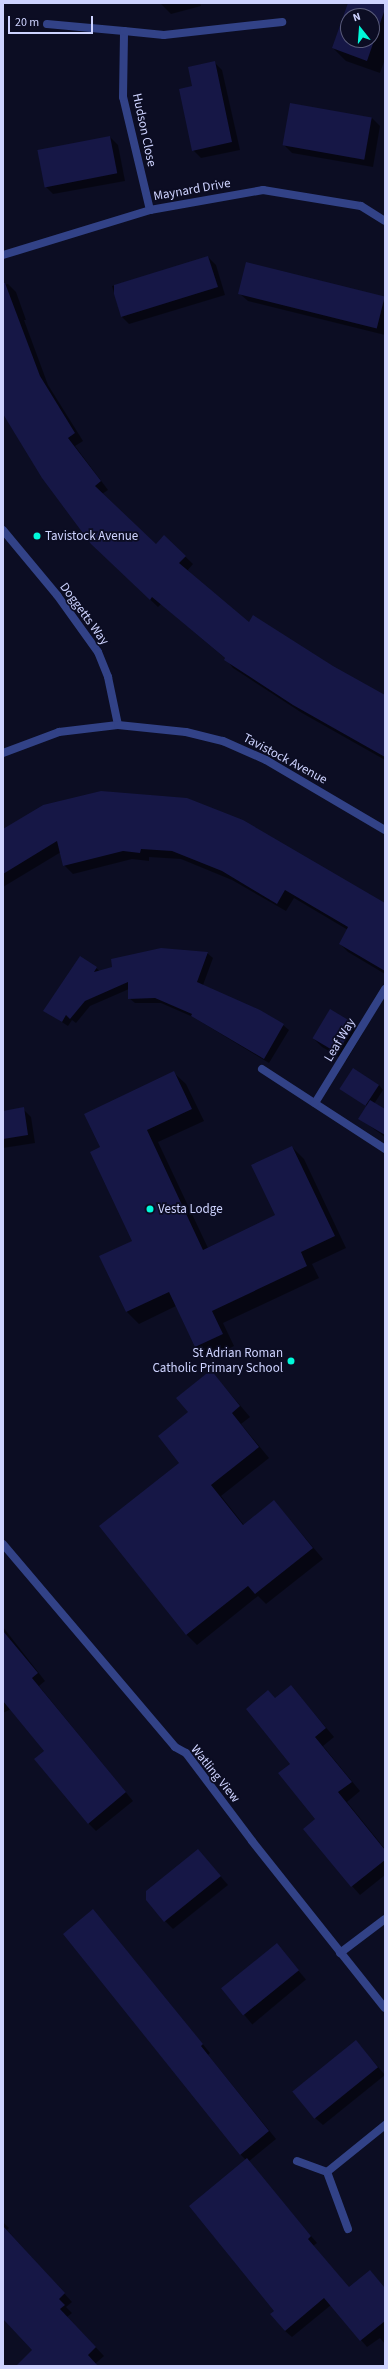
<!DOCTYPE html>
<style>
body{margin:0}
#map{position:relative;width:388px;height:2369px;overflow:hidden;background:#0c0d23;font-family:"Source Sans 3",sans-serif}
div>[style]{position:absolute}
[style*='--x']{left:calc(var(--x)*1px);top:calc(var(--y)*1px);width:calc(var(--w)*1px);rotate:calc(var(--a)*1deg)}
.shadow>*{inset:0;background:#0007;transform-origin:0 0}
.building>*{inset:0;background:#161746;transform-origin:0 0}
.street>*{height:8px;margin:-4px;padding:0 4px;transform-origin:4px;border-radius:4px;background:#324287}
.dots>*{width:11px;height:11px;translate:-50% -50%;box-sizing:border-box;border:2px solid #0c0d23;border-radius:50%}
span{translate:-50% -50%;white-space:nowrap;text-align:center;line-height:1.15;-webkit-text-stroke:3.5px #0c0d23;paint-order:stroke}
.street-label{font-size:13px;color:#ced3ff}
.poi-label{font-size:13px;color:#ced3ff}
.left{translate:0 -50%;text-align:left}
.right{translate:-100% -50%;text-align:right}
.frame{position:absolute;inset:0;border:4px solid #ced3ff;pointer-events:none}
.north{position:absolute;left:340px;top:8px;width:40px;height:40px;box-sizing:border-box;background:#0c0d23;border:1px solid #5a5c7b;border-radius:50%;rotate:343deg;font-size:11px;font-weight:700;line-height:16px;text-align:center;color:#ced3ff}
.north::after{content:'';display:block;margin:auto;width:14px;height:18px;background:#00f9da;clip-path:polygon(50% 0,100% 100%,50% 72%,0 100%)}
.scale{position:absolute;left:8px;top:16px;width:85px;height:18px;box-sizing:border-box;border:2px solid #ced3ff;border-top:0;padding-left:5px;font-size:12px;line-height:14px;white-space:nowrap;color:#ced3ff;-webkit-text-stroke:3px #0c0d23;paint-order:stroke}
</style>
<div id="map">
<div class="shadow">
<div style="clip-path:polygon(160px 3px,200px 3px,201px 6px,171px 14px)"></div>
<div style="clip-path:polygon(evenodd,349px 3px,385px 3px,385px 59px,380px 73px,346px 61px,333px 48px,349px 3px,348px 16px,372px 16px,372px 40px,348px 40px,348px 16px)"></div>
<div style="clip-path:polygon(214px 62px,222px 70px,240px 150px,201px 158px,193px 150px,193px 87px)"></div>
<div style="clip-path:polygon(372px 118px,380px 126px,373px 167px,292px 153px,284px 145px)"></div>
<div style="clip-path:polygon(110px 137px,118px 145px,125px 181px,53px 194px,45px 186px)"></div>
<div style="clip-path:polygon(208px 257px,216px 265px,225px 295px,129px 324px,121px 316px,112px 286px)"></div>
<div style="clip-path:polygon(8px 284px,16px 292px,26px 320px,24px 320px,48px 385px,83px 441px,75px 446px,108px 490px,102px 494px,156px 545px,164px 536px,193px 564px,187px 571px,249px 623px,333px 667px,385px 697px,385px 760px,302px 713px,233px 668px,226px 659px,161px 604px,158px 607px,100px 552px,3px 412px,3px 285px)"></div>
<div style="clip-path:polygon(240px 294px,385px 297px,385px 335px,248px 301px)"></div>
<div style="clip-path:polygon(43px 805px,385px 905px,385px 974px,348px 952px,340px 944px,348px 930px,294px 898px,286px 911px,232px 880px,181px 859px,149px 857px,149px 861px,132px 859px,73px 874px,64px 865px,61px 852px,3px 887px,3px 830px)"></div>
<div style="clip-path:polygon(207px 953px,213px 958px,203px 985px,283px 1025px,289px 1030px,269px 1063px,193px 1017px,161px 1003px,135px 1003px,129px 998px,129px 989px,90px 1006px,76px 1023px,72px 1020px,68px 1026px,45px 1011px,81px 958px,100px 971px)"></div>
<div style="clip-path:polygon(330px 1010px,355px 1025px,363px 1033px,346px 1061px,322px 1047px,314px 1039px)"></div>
<div style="clip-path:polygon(174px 1073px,186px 1084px,204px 1121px,158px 1142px,208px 1248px,277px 1216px,292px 1147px,304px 1159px,346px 1248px,312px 1264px,319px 1278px,223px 1323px,234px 1346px,208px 1359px,196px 1347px,176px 1306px,139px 1324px,127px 1312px,100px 1257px,133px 1241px,101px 1147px)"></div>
<div style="clip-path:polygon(379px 1085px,383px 1090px,374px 1104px,385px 1110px,385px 1137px,360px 1119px,367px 1106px,342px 1089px)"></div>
<div style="clip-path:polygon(23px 1109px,31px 1117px,35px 1143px,3px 1148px,3px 1112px)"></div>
<div style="clip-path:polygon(211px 1371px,250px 1417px,241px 1424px,269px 1458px,221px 1496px,244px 1525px,274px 1501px,323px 1559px,266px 1604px,258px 1596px,197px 1645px,186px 1634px,180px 1463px,190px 1413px)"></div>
<div style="clip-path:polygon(3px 1627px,45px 1681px,39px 1686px,133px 1801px,96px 1831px,88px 1823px,45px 1752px,11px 1709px,3px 1713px)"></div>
<div style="clip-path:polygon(291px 1686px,334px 1737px,323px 1746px,360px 1791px,347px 1802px,385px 1849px,385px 1875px,360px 1895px,352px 1886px,317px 1819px,292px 1764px,275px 1699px)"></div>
<div style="clip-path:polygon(198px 1850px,228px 1885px,173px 1929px,165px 1921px)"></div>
<div style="clip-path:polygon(101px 1919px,210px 2053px,208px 2055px,276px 2139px,248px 2162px,317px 2243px,313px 2246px,349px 2288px,370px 2271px,385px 2288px,385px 2344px,380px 2338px,367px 2347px,331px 2305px,292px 2337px,285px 2331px,275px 2311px,246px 2160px,240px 2154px)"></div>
<div style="left:277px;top:1945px;width:45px;height:70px;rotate:50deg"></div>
<div style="clip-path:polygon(356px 2041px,385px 2075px,323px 2125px,315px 2118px)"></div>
<div style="clip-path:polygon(3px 2222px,9px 2228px,7px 2230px,72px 2302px,66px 2307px,72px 2313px,67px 2317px,104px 2356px,95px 2364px,97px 2366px,36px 2366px,34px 2350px,3px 2318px)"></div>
</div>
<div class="building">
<div style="clip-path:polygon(evenodd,348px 3px,385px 3px,385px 9px,367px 61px,332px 48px,348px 3px,348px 16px,372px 16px,372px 40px,348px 40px,348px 16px)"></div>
<div style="clip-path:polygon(215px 61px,232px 142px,192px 151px,179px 89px,192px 86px,188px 67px)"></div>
<div style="left:290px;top:103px;width:83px;height:43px;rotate:10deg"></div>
<div style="left:110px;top:136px;width:38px;height:74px;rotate:79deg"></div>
<div style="clip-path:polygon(208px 256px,218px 287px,121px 317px,114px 294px,114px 285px)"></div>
<div style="left:246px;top:262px;width:143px;height:33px;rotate:14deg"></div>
<div style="clip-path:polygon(3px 283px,5px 283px,40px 376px,75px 433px,68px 438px,101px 481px,95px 486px,156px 544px,164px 535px,186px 556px,179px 563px,249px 622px,253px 615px,333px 666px,385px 695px,385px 757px,293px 705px,224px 660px,225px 658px,152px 597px,150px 600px,91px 544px,42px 478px,3px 414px)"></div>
<div style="clip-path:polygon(101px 791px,187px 798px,243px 820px,385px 903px,385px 971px,339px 944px,348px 927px,285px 890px,277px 904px,222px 871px,172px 851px,141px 849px,140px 853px,123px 851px,63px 866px,57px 841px,3px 874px,3px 829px,43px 805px)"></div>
<div style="clip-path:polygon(161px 948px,208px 952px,197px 982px,260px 1010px,284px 1024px,264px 1059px,191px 1016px,192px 1014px,155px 998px,128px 999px,128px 982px,85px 1001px,70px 1019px,66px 1015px,62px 1022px,43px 1011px,80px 956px,97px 967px,94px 972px,112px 967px,111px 959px)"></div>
<div style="left:330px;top:1009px;width:29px;height:34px;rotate:31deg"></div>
<div style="left:353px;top:1068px;width:31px;height:25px;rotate:33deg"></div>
<div style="clip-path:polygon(174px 1071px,192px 1109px,147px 1130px,203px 1250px,275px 1215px,251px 1165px,292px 1146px,335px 1236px,301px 1252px,307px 1266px,212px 1311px,223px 1334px,195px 1347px,169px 1292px,126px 1312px,99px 1256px,132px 1241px,90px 1152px,100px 1147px,84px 1114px)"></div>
<div style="clip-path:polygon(370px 1100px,385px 1109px,385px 1135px,358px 1119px)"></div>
<div style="clip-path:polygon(24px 1107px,28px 1135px,3px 1139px,3px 1111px)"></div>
<div style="clip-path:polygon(211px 1370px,240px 1406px,232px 1413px,259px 1447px,211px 1485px,243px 1525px,274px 1500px,313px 1548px,255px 1594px,248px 1586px,186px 1635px,99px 1526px,179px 1463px,158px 1436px,188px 1412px,176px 1398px)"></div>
<div style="clip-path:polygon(3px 1631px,38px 1673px,32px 1678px,126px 1792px,88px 1824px,34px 1759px,44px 1751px,3px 1701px)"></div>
<div style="clip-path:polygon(291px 1685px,326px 1728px,315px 1737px,352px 1782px,338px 1792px,385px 1850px,385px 1860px,351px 1887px,303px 1829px,315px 1819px,278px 1773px,290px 1764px,246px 1709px,268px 1690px,275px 1698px)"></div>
<div style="clip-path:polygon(198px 1849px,221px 1876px,164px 1922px,146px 1900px,146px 1891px)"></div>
<div style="clip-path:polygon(93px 1909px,203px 2044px,201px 2046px,269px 2131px,240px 2155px,63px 1934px)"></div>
<div style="left:277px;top:1943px;width:35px;height:72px;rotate:51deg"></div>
<div style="left:356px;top:2040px;width:35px;height:82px;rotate:51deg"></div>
<div style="clip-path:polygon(247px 2158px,311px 2236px,308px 2239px,349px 2287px,370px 2270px,385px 2288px,385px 2321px,360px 2341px,324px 2298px,285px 2331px,270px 2314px,274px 2311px,189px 2206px)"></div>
<div style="clip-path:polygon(3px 2226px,65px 2293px,59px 2299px,65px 2305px,60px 2309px,96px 2347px,88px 2355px,98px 2366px,16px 2366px,32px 2350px,3px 2319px)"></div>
</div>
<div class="street">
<div style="--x:47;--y:24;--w:77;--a:5.2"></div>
<div style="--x:150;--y:210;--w:116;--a:-103.4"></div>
<div style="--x:123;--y:97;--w:66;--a:-89.1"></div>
<div style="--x:124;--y:31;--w:40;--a:5.7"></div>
<div style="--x:164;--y:35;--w:119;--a:-6.3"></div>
<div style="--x:3;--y:255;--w:154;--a:-17"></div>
<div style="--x:150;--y:210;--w:115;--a:-10"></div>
<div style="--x:263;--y:190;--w:99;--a:9.3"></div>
<div style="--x:361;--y:206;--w:28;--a:32"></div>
<div style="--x:3;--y:530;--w:85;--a:50.3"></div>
<div style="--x:57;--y:595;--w:70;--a:54.3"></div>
<div style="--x:98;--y:652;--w:27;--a:68"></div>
<div style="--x:108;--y:677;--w:49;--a:78.2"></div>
<div style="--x:3;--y:753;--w:60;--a:-20.6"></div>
<div style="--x:59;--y:732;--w:59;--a:-6.8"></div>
<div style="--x:118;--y:725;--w:68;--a:5.9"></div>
<div style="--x:186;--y:732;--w:38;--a:14"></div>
<div style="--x:223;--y:741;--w:47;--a:23.8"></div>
<div style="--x:266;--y:760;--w:138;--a:30.5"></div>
<div style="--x:262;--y:1069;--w:147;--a:33"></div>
<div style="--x:315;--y:1103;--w:134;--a:-58.4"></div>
<div style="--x:3;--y:1544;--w:266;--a:49.7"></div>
<div style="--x:175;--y:1747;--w:13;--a:29"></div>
<div style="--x:186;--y:1753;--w:110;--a:53.1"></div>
<div style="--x:252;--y:1841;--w:213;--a:51.5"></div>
<div style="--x:340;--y:1953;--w:56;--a:-37.1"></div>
<div style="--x:297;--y:2161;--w:32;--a:20"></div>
<div style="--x:348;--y:2229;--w:61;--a:-110.2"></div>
<div style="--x:327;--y:2172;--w:75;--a:-39"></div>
</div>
<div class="dots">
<div style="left:37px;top:536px;background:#00f9da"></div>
<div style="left:150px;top:1209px;background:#00f9da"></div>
<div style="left:291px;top:1361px;background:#00f9da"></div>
</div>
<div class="street-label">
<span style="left:144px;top:130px;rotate:78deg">Hudson Close</span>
<span style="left:192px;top:190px;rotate:-10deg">Maynard Drive</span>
<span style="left:84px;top:614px;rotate:54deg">Doggetts Way</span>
<span style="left:285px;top:759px;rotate:28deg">Tavistock Avenue</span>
<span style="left:340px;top:1040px;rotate:-59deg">Leaf Way</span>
<span style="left:215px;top:1774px;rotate:51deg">Watling View</span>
</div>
<div class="poi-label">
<span class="left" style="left:45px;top:536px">Tavistock Avenue</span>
<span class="left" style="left:158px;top:1209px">Vesta Lodge</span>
<span class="right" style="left:283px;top:1361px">St Adrian Roman<br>Catholic Primary School</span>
</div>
<div class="frame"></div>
<div class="north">N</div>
<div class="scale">20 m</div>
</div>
